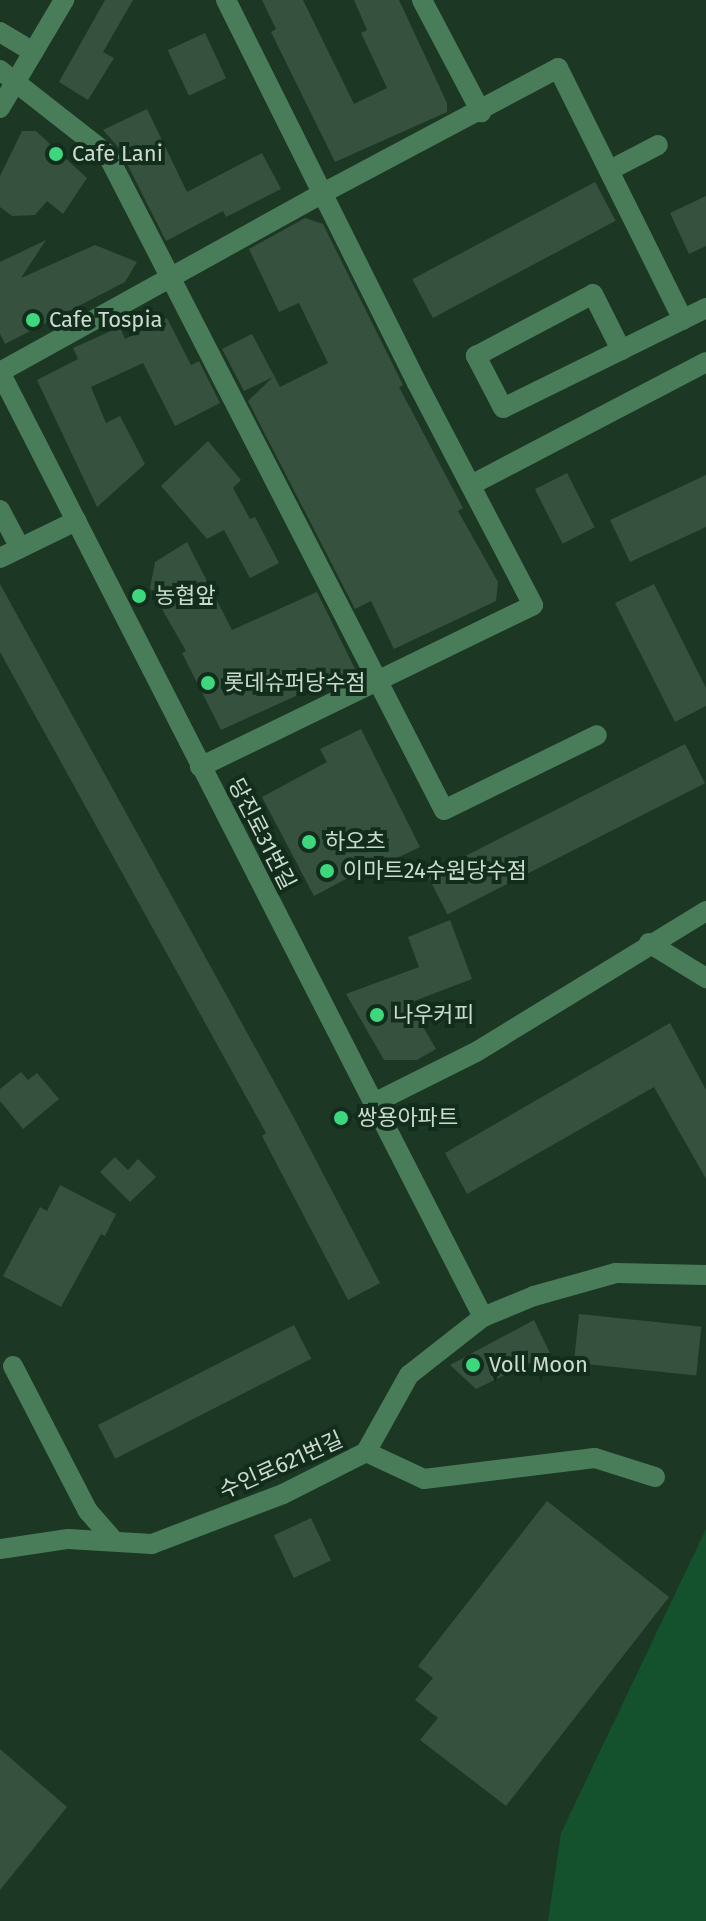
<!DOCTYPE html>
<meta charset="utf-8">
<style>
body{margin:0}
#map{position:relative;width:706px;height:1921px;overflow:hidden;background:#1d3725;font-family:"Fira Sans","Noto Sans KR",sans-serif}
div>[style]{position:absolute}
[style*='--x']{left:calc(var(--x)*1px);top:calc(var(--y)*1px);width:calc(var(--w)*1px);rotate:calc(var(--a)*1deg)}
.green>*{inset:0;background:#14522d}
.building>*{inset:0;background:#36513e;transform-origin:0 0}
.minor>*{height:20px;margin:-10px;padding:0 10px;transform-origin:10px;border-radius:10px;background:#497d59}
.dots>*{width:22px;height:22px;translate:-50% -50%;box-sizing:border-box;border:4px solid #132d1c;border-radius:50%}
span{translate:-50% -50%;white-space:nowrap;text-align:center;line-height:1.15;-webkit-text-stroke:8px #132d1c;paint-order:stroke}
.poi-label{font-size:22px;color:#ccdbcf}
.left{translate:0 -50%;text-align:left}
.street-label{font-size:22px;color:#ccdbcf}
</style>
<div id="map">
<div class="green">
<div style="clip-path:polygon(706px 1529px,706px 1921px,548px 1921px,561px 1833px)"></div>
</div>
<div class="building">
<div style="clip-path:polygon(105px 0,133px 0,103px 52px,114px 58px,88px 100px,59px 82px)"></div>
<div style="clip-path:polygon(262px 0,303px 0,354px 104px,387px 88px,361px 33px,367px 30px,354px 0,399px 0,447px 103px,447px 112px,335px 162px,271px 32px,276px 29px)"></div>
<div style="left:205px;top:33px;width:50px;height:41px;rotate:65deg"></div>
<div style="clip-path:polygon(147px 109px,187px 192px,262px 153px,281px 189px,226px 217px,223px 211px,166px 241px,119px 148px,103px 130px)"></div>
<div style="clip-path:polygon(22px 131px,36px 131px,87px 178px,63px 214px,47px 201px,35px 215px,12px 216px,0 207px,0 176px)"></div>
<div style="left:595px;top:182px;width:44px;height:207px;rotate:62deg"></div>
<div style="clip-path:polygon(706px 196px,706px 246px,689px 254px,670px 213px)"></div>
<div style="clip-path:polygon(305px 218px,323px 224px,403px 385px,399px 387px,463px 508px,458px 511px,498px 582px,496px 601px,394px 649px,371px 601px,355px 609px,248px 401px,273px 377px,244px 391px,222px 349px,252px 334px,280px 387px,328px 363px,299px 303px,279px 312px,249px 249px)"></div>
<div style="clip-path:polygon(46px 240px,21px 278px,95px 245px,137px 262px,125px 282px,5px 344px,0 334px,0 262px)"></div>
<div style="clip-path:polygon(167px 318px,191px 365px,199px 361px,220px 403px,175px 426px,143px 363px,91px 387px,106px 423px,120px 416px,145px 464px,97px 507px,37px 380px,78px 359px,73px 348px,120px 327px,125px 339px)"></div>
<div style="clip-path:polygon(208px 441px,241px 480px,233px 488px,250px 519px,255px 517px,279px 563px,250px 578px,224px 530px,207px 539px,161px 486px)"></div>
<div style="left:567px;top:473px;width:61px;height:36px;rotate:63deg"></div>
<div style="clip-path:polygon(706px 475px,706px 527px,630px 562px,610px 520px)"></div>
<div style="clip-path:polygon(187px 542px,232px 630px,317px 592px,355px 669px,221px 730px,182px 653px,186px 651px,150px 588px,155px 562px)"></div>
<div style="clip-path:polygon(0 584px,294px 1118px,380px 1283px,348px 1300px,262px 1136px,266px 1133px,0 652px)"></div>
<div style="clip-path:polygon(654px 584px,706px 688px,706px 706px,675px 722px,615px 603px)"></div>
<div style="clip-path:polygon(361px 729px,420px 847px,378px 867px,376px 863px,314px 896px,262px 797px,327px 762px,320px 749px)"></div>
<div style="left:685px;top:744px;width:44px;height:289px;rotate:63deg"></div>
<div style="clip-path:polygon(450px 920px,472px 979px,409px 1003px,436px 1049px,417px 1060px,384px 1060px,346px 994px,419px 967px,408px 937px)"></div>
<div style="clip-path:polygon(670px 1023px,706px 1090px,706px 1179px,654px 1087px,467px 1194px,445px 1153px)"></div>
<div style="clip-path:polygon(21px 1072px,28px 1080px,37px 1073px,59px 1099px,23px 1129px,0 1101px,0 1089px)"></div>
<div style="clip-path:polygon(115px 1157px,128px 1170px,138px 1159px,156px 1177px,130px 1202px,100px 1172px)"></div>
<div style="clip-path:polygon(60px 1185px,116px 1214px,105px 1236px,101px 1234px,61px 1307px,3px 1276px,40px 1207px,47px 1211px)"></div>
<div style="left:579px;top:1314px;width:123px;height:49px;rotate:6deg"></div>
<div style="clip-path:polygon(534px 1320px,550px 1353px,476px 1389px,450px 1365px)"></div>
<div style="left:294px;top:1325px;width:38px;height:220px;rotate:63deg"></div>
<div style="clip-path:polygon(547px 1501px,669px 1597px,506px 1806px,420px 1740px,438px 1718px,415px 1700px,433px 1678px,418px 1666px)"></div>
<div style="left:311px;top:1518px;width:47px;height:41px;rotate:65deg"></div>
<div style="clip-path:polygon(0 1749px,67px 1807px,0 1890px)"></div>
</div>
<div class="minor">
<div style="--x:422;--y:0;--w:127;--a:62.2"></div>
<div style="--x:0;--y:32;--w:39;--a:31"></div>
<div style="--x:0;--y:70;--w:136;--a:38.1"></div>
<div style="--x:107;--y:154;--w:737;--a:62.81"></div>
<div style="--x:444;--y:810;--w:170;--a:-26.1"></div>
<div style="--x:0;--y:108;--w:126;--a:-59.3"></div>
<div style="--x:610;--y:170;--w:54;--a:-27.5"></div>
<div style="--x:593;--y:294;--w:63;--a:63.4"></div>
<div style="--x:621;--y:350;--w:131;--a:153.8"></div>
<div style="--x:503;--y:408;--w:59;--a:-117.4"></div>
<div style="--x:476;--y:356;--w:132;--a:-27.9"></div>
<div style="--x:621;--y:350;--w:95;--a:-26.3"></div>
<div style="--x:471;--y:485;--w:265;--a:-27.6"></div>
<div style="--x:0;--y:510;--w:43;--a:62.2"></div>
<div style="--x:0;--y:558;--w:85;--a:-26"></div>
<div style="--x:200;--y:767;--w:370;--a:-25.9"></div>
<div style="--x:533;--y:605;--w:250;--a:-117.6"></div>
<div style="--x:417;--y:383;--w:428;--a:-116.5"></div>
<div style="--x:649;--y:943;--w:67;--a:31.6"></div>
<div style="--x:374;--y:1103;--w:114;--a:-26.6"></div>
<div style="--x:476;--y:1052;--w:270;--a:-31.5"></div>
<div style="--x:483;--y:1317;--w:1061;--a:-117.07"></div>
<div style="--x:0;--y:372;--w:372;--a:-29"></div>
<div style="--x:325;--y:192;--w:264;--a:-28"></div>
<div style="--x:558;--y:68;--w:281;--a:63.6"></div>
<div style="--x:13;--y:1366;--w:163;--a:62.7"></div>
<div style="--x:88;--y:1511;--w:37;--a:49"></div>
<div style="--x:366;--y:1452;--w:64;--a:25"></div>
<div style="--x:424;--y:1479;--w:172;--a:-7"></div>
<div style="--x:595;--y:1458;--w:63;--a:17.6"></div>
<div style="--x:0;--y:1549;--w:69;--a:-8.4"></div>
<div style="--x:68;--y:1539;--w:84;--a:3.4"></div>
<div style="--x:152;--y:1544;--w:140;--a:-20.9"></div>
<div style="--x:283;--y:1494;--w:93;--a:-26.8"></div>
<div style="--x:366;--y:1452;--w:88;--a:-60.8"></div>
<div style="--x:409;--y:1375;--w:94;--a:-38.1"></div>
<div style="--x:483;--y:1317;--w:55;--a:-22.4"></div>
<div style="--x:534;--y:1296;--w:85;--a:-15.7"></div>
<div style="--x:616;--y:1273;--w:90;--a:1.3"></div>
</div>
<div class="dots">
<div style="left:56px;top:154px;background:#3ed77d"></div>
<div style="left:33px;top:320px;background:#3ed77d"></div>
<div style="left:139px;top:596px;background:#3ed77d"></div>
<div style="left:208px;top:683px;background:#3ed77d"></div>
<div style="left:309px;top:842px;background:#3ed77d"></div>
<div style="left:327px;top:871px;background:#3ed77d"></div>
<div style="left:377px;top:1015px;background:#3ed77d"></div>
<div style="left:341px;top:1118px;background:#3ed77d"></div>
<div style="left:473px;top:1365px;background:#3ed77d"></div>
</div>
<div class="poi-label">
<span class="left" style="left:72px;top:154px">Cafe Lani</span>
<span class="left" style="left:49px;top:320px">Cafe Tospia</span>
<span class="left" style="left:155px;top:596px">농협앞</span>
<span class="left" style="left:224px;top:683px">롯데슈퍼당수점</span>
<span class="left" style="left:325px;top:842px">하오츠</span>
<span class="left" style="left:343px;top:871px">이마트24수원당수점</span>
<span class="left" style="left:393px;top:1015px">나우커피</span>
<span class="left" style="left:357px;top:1118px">쌍용아파트</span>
<span class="left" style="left:489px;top:1365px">Voll Moon</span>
</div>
<div class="street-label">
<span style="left:262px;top:834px;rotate:63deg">당진로31번길</span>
<span style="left:281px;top:1465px;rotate:-24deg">수인로621번길</span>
</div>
</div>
